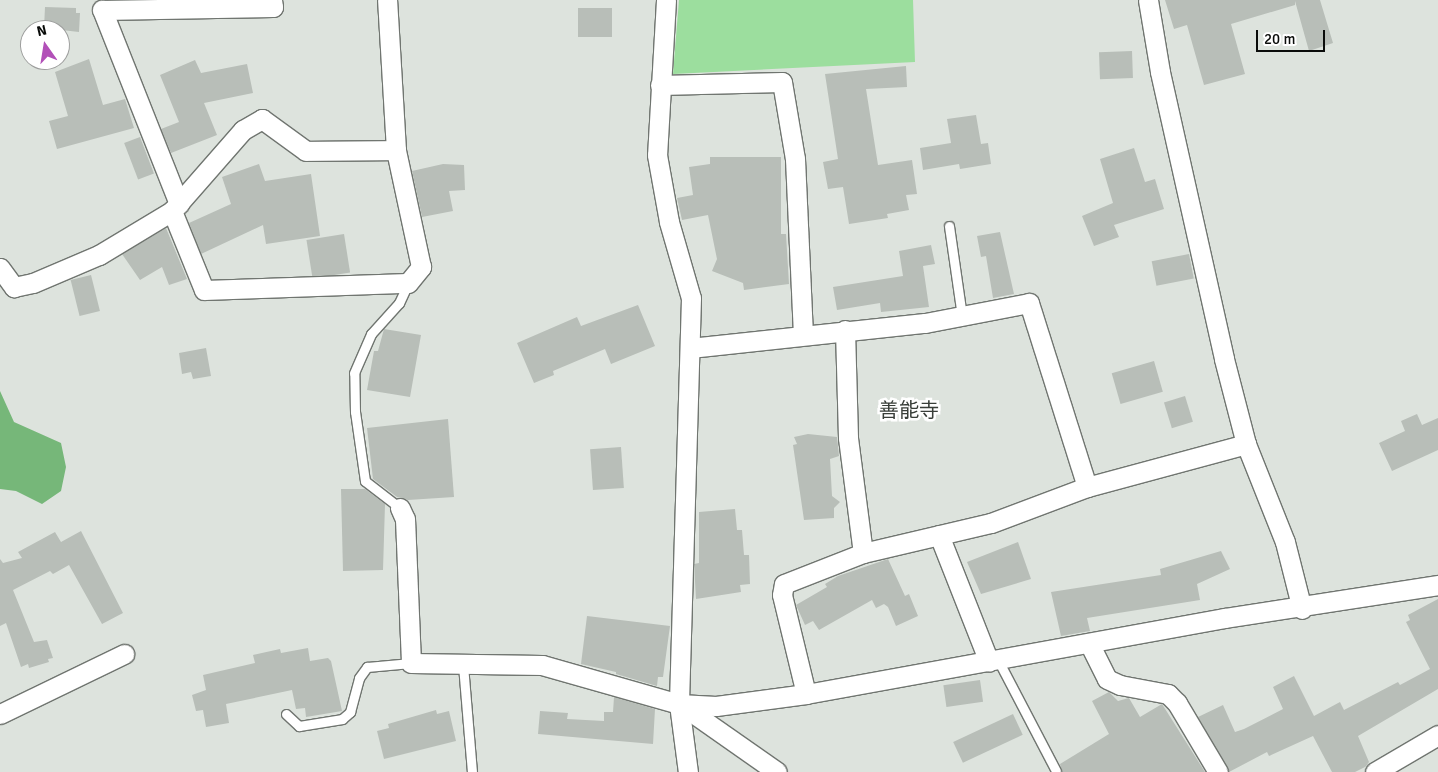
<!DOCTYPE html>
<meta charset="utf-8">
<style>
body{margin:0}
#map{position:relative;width:1438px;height:772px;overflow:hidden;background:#dde3dd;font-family:Signika,"Noto Sans JP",sans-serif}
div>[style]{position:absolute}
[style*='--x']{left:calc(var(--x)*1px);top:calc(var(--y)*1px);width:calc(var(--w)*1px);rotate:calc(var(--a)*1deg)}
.green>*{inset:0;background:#9cde9e}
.forest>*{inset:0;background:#76b779}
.building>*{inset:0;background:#b8beb8;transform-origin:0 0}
.roads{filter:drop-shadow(1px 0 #707570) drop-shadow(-1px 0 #707570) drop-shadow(0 1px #707570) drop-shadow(0 -1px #707570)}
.lane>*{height:9px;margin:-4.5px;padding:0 4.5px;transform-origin:4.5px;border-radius:4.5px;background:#fff}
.street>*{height:19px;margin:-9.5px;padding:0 9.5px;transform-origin:9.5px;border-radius:9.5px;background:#fff}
span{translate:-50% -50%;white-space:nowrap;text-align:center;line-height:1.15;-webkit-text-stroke:5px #fff;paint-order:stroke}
.quarter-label{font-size:20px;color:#393e39}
.north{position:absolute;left:20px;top:20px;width:50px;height:50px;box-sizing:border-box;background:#fff;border:1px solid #9d9e9d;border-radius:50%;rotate:347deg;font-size:14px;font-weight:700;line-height:20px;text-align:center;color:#0a0c0a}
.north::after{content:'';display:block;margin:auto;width:18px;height:22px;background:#b250b8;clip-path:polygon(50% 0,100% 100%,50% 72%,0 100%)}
.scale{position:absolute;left:1256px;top:30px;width:69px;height:22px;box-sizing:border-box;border:2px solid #0a0c0a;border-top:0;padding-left:6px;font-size:15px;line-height:18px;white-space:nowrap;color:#0a0c0a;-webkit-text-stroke:4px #fff;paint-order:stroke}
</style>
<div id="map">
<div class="green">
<div style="clip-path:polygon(679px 0,913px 0,915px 62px,673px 74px)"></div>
</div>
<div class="forest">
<div style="clip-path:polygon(0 391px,14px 422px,61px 443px,66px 467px,61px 491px,42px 504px,16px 491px,0 489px)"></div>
</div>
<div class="building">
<div style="clip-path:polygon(1165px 0,1320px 0,1333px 43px,1309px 51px,1295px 1px,1295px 5px,1231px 24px,1245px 74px,1204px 85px,1187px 25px,1174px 29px)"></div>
<div style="clip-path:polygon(45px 7px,76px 8px,76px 13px,80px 13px,79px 32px,44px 28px)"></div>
<div style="left:578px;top:8px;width:34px;height:29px"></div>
<div style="left:1132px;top:51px;width:27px;height:33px;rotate:88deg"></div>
<div style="clip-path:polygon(89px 59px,103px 105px,125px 99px,134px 128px,57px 149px,49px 121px,68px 116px,55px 72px)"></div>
<div style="clip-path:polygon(195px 60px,201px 73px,247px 64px,253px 93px,204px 103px,217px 135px,171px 153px,161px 129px,179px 122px,160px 75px)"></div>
<div style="clip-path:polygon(906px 66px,907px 87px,866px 89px,878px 165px,912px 160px,917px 194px,906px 195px,909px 210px,887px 214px,888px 218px,849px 224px,843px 187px,828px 189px,823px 162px,838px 159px,825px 74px)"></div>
<div style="clip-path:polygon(976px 115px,981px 144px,988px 143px,991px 164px,960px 169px,959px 164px,923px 170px,920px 148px,951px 143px,947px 119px)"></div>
<div style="left:140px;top:137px;width:39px;height:17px;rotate:69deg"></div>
<div style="clip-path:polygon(1134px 148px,1145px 182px,1155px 179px,1164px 209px,1114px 225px,1119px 237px,1094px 246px,1082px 216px,1113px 203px,1100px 159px)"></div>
<div style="clip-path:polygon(710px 157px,781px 157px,781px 234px,786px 234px,789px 284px,744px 290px,743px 283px,712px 271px,717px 259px,708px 215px,682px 220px,677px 198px,693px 195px,689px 167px,710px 164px)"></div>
<div style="clip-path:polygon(259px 164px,265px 181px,311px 174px,320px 236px,266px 244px,263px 225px,201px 254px,189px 223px,231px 204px,222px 177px)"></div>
<div style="clip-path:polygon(443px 164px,464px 165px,465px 190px,449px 191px,453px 211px,422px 217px,412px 171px)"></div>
<div style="clip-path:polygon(166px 228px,187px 279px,169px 285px,162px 267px,140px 280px,122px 254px)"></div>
<div style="clip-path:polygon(1000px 232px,1014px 294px,993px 298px,986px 256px,981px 257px,977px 236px)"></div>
<div style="left:344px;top:234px;width:39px;height:38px;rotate:81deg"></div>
<div style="clip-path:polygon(931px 245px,935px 264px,923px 266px,929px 307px,881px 312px,880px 303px,837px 310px,833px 287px,903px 276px,899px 251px)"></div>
<div style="left:1189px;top:254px;width:25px;height:38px;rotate:79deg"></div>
<div style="left:91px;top:275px;width:37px;height:21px;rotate:76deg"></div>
<div style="clip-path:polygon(638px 305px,655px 346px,611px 364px,605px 349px,553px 371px,554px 375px,534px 383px,517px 343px,577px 317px,581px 326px)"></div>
<div style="clip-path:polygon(384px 329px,421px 335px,410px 397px,367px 390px,374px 351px,378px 351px)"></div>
<div style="clip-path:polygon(206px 348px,211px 376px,193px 379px,191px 372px,182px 374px,179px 353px)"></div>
<div style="left:1154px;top:361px;width:32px;height:44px;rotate:74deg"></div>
<div style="left:1185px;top:396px;width:27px;height:22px;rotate:73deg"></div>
<div style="clip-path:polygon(1417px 414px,1422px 425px,1438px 418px,1438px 450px,1392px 471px,1379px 443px,1405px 431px,1401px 421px)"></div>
<div style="clip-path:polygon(448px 419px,454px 497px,408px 500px,397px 497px,373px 479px,367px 428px)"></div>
<div style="clip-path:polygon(808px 434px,837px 437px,839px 456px,830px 459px,832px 496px,840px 502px,834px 508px,834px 518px,804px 520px,793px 445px,797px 444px,794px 437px)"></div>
<div style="left:621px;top:447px;width:41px;height:31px;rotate:86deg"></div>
<div style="clip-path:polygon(341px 489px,365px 489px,385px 504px,383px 570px,343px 571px)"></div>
<div style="clip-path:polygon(735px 509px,737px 530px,742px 530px,744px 555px,749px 555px,750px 584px,740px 585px,741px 592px,696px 599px,694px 564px,699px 563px,699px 512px)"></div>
<div style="clip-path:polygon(81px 531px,123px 613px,102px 624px,69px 565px,53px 574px,50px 571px,13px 590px,34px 642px,47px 640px,53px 658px,48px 659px,49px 662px,29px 668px,28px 664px,21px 667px,6px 623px,0 626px,0 559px,3px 563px,22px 558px,18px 552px,55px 532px,61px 542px)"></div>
<div style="clip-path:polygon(1018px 542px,1031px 579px,981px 594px,967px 562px)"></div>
<div style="clip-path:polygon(1221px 551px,1230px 569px,1197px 584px,1200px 600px,1087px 618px,1090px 631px,1061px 636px,1051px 592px,1161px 575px,1160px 569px)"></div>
<div style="clip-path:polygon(888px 559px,905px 596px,909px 594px,918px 616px,896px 626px,888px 607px,884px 604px,876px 608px,872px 600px,819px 630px,813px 621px,805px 625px,796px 605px,827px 587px,825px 584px,838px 576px)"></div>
<div style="clip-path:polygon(1438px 599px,1438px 689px,1358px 736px,1369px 762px,1365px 767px,1355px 772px,1332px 772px,1313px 736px,1269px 756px,1267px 752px,1229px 772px,1198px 717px,1223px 705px,1235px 732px,1244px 729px,1283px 709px,1273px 687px,1294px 676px,1314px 716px,1340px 702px,1344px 710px,1398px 682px,1400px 685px,1430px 669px,1406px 622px,1410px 620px,1408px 615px)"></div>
<div style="clip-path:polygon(587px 616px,670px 626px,663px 677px,658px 677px,657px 686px,616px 674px,616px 672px,581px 664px)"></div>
<div style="clip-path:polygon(308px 648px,310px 661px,328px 658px,331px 661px,342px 711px,306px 717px,305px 708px,296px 709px,292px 690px,226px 704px,229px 723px,206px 727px,203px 710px,196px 711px,192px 695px,206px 690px,203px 675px,255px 663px,253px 655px,280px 649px,281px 653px)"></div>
<div style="left:980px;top:680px;width:22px;height:37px;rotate:82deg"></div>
<div style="clip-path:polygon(1109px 692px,1118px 701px,1129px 698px,1140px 717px,1162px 704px,1205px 772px,1062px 772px,1060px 764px,1109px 734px,1092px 701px)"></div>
<div style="clip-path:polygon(614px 697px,655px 709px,653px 744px,538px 734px,540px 711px,568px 713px,567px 719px,604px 721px,604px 712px,613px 712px)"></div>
<div style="clip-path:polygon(436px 710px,437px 714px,449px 711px,456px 741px,384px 759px,377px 731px,389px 728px,388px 724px)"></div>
<div style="left:1013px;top:714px;width:23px;height:66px;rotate:65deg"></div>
</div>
<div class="roads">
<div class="lane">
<div style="--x:949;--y:226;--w:91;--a:81.8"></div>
<div style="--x:400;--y:508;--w:44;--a:-142.4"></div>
<div style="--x:365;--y:481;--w:70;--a:-98.2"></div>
<div style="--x:355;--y:412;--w:39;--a:-91"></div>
<div style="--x:354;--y:373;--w:43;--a:-66.4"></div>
<div style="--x:371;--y:334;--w:42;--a:-47.9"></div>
<div style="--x:399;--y:303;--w:21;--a:-65"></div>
<div style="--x:998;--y:660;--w:125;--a:62.4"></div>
<div style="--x:463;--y:665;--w:107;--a:85.2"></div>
<div style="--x:286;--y:714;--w:18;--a:43"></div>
<div style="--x:299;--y:726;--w:44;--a:-9.2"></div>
<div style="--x:342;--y:719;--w:11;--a:-41"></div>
<div style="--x:350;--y:712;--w:35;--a:-75"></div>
<div style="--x:359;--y:678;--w:14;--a:-54"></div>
<div style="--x:367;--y:667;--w:44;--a:-5.2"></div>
</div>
<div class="street">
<div style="--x:666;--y:0;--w:155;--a:93.3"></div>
<div style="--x:657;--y:155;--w:68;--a:79.8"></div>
<div style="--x:669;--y:222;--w:79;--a:73.9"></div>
<div style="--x:691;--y:298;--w:406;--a:91.7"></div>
<div style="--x:679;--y:704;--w:69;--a:82.5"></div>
<div style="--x:1148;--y:0;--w:73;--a:80.5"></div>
<div style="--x:1160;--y:72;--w:294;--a:77.4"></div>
<div style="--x:1224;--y:359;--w:88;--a:75.5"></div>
<div style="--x:1246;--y:444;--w:105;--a:68.3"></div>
<div style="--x:1285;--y:542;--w:69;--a:75.8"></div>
<div style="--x:660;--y:85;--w:122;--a:-1.4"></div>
<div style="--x:782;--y:82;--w:78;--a:80.4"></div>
<div style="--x:795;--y:159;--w:176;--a:87.4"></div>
<div style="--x:179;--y:204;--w:209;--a:-111.6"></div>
<div style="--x:102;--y:10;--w:171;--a:-1"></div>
<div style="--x:273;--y:7;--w:7;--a:-98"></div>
<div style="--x:172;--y:211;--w:85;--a:67.9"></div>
<div style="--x:204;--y:290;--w:204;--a:-2"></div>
<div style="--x:408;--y:283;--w:21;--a:-51"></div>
<div style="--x:421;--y:267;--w:120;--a:-102.1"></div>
<div style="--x:396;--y:150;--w:150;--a:-93.4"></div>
<div style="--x:0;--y:268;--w:24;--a:54"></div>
<div style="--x:14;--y:287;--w:19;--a:-12"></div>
<div style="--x:33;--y:283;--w:72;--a:-23"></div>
<div style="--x:99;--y:255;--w:85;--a:-31.1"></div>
<div style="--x:172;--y:211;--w:108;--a:-48.8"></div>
<div style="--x:243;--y:130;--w:22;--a:-30"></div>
<div style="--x:262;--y:119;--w:54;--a:36"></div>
<div style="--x:306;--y:151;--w:90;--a:-0.6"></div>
<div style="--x:845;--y:330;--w:108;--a:88.4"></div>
<div style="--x:848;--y:438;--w:116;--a:82.6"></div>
<div style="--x:690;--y:348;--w:236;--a:-6.1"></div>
<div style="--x:925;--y:323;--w:106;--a:-10.9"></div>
<div style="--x:1029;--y:303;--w:193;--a:72.5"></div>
<div style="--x:400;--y:508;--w:12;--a:66"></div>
<div style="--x:405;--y:519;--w:144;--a:87.6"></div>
<div style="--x:411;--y:663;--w:131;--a:0.9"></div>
<div style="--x:542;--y:665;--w:142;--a:15.9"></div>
<div style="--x:679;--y:704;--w:37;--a:3"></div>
<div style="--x:716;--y:706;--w:91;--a:-7.6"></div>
<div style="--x:806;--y:694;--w:426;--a:-10.3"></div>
<div style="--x:1225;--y:618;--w:216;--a:-8.8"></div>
<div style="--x:939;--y:535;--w:136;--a:68.5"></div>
<div style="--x:1089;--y:643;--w:40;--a:63.4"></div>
<div style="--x:1107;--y:679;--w:14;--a:25"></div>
<div style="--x:1120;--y:685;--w:49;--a:10.6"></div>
<div style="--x:1168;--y:694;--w:13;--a:45"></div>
<div style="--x:1177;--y:703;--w:80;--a:59.3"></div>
<div style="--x:806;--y:694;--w:102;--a:-103.6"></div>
<div style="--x:782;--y:595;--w:11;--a:-80"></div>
<div style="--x:784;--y:584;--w:85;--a:-21.4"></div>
<div style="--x:863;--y:553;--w:131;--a:-13.2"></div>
<div style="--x:991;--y:523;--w:103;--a:-20.6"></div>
<div style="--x:1087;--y:487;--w:165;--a:-15.1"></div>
<div style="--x:680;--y:704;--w:118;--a:35"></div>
<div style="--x:0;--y:714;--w:138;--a:-25.8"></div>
<div style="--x:1375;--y:772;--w:73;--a:-30.4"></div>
</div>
</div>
<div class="quarter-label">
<span style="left:909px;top:410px">善能寺</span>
</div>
<div class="north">N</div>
<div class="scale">20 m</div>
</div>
